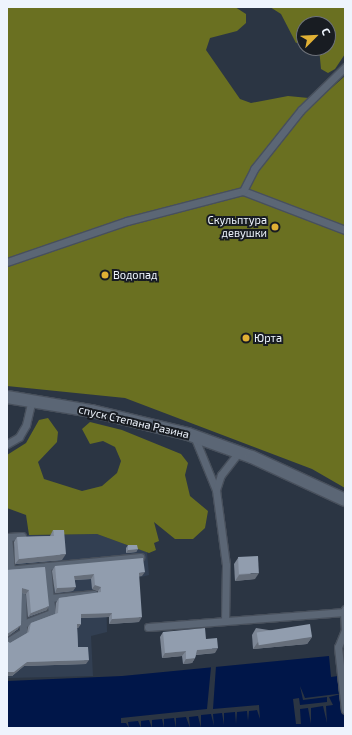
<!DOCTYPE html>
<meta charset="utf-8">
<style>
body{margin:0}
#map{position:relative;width:352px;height:735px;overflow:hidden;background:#2b3543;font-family:"Exo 2",sans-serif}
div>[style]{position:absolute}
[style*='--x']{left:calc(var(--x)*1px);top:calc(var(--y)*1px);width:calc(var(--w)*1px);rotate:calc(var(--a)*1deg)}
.built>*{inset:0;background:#323f52}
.forest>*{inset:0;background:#6a7021}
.water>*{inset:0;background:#001649}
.pier>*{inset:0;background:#2b3543}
.roads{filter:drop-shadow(1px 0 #48505c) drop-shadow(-1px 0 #48505c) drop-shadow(0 1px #48505c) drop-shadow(0 -1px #48505c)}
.lane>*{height:7px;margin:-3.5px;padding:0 3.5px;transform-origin:3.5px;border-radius:3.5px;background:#5b6675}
.street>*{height:12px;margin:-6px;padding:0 6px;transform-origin:6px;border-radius:6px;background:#5b6675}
.wall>*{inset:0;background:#7d8796}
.shaded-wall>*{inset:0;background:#666e7a}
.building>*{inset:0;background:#919dae;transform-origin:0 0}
.dots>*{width:11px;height:11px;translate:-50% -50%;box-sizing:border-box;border:2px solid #181c22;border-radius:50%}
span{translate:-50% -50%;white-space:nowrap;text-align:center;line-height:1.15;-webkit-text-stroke:4px #181c22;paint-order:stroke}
.poi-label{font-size:11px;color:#eef4fd}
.right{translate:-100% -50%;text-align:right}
.left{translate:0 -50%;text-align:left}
.street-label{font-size:11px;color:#eef4fd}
.frame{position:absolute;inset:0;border:8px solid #eef4fd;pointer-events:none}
.north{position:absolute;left:296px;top:16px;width:40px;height:40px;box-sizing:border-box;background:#181c22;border:1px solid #6e727a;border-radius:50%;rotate:66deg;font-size:11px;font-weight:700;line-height:16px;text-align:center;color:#eef4fd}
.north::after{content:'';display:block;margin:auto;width:14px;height:18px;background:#e0b034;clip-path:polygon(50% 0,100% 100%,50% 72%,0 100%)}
</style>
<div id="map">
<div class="built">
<div style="clip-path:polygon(97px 534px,147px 552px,149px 575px,106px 586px,107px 632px,91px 636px,93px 676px,7px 678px,7px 535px)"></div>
</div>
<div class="forest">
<div style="clip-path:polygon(7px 7px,235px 7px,246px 14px,246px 23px,237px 31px,210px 38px,206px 50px,240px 99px,251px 103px,288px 96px,319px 99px,345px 76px,345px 488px,312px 469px,125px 398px,7px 386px)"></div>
<div style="clip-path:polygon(270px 7px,345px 7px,345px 54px,335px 69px,328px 73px,321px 69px,319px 48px,328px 48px,328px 24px,304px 24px,304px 41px,296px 43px,281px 14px)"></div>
<div style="clip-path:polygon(48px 418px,58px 432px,57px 442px,38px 462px,44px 479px,82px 491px,102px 486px,117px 473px,121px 461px,115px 447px,103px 441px,90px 444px,82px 429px,90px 422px,122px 430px,181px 454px,188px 463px,185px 475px,190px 496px,208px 511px,205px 528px,193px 539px,175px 539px,154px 522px,159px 541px,154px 543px,156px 550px,149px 553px,97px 534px,29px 535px,26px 515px,7px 508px,7px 455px,26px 443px,39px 420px)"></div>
</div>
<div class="water">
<div style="clip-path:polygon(329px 656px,331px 677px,345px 675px,345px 728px,7px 728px,7px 681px,122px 676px)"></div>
</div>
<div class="pier">
<div style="clip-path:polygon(216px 666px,213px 709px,259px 705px,260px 719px,257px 710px,249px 711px,248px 721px,247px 711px,237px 712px,236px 724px,235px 712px,224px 713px,224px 725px,222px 713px,213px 714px,214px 726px,211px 714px,201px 715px,201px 728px,198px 716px,189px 717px,190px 728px,186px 717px,176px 718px,176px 728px,174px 718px,164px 719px,164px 728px,162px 719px,152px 720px,152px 728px,149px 720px,141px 721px,141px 728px,138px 721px,128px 722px,129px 728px,126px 723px,121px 723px,121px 718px,207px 709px,211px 667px)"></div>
<div style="clip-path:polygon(300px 686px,305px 698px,345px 693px,329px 697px,333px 705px,326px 706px,327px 723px,323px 706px,311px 708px,311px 724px,308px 708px,300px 709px,301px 724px,296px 724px,293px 699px,299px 698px,300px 705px,327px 702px,327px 697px,303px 700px)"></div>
</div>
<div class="roads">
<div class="lane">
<div style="--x:243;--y:191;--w:109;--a:20.9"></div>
<div style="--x:7;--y:262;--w:127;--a:-18.9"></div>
<div style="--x:127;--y:221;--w:120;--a:-14.5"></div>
<div style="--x:243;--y:191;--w:25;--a:-63"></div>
<div style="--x:254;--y:169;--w:75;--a:-51.5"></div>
<div style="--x:301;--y:110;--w:62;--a:-44.3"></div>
<div style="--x:194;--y:436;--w:58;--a:67.8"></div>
<div style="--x:216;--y:490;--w:76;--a:82.4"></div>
<div style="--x:226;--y:565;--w:56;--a:91"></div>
<div style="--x:7;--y:444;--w:14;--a:-30"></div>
<div style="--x:19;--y:437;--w:14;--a:-60"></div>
<div style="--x:26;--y:425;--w:26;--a:-77"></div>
<div style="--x:216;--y:490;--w:16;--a:-72"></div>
<div style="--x:221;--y:475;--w:28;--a:-52"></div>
<div style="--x:47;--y:566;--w:32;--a:85"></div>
<div style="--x:7;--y:570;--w:134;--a:-5.6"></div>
<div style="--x:11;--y:570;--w:33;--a:-95"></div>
<div style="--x:8;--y:537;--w:14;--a:-4"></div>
<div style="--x:22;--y:596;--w:28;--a:88"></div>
<div style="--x:344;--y:612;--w:18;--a:87"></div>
<div style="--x:345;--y:630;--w:18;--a:112"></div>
<div style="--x:338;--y:647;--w:63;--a:83.7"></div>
<div style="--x:148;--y:627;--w:197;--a:-4.4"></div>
<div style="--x:344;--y:612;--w:3;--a:-72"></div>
<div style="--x:7;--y:642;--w:19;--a:-32"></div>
<div style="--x:23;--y:632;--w:8;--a:-90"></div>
<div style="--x:23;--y:624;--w:31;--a:-21"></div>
<div style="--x:52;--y:613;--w:15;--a:-98"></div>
<div style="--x:50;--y:598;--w:44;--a:-5.2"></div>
</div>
<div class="street">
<div style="--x:7;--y:397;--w:86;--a:9.4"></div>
<div style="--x:92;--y:411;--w:99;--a:13.5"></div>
<div style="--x:188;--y:434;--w:68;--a:19.8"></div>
<div style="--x:252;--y:457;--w:102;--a:24.8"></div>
</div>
</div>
<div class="wall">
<div style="clip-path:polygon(53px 530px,62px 560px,15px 564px,14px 542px,17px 537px,50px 536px)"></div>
<div style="clip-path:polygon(128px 545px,138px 549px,136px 552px,126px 553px,126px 548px)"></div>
<div style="clip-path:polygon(7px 552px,7px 570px,45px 567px,47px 610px,28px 617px,26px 594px,22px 593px,18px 629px,7px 637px)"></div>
<div style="clip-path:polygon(238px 558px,255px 579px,235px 581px,234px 564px)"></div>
<div style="clip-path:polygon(55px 566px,142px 576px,139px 576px,139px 622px,109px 624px,109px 617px,81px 618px,81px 624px,78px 628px,77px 628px,78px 647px,86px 664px,24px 666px,12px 676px,7px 676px,7px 641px,10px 643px,27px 633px,28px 627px,31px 623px,55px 614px,56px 603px,59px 598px,98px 593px,98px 591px,92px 589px,91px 579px,75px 580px,73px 591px,55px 593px,52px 571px)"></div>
<div style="clip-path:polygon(256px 628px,312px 637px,307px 644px,253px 649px,252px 635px)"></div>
<div style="clip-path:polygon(163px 632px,206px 639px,215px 653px,196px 655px,195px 658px,192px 663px,183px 664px,182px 656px,162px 658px,160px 637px)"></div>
</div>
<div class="shaded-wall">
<div style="clip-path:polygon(138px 549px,136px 552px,126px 553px,128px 550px)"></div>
<div style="clip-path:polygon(66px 554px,62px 560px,15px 564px,19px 559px)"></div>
<div style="clip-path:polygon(145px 572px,142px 576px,136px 577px,139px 573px)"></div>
<div style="clip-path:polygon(259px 573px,255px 579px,235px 581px,239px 575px)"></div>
<div style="clip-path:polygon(94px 574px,91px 579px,71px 580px,74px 576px)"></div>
<div style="clip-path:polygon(95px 585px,101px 587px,98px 591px,92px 589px)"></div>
<div style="clip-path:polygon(76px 587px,73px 591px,55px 593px,57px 588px)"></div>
<div style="clip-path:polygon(22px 588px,29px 590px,26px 594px,19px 592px)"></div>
<div style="clip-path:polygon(49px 606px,47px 610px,28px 617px,31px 613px)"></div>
<div style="clip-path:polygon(112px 613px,109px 617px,78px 618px,81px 614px)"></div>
<div style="clip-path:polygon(142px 617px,139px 622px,109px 624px,112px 619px)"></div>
<div style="clip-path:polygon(77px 624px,81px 624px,78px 628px,74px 628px)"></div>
<div style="clip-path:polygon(21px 625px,18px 629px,7px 637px,7px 634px)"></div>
<div style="clip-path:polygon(312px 637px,307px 644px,253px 649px,258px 642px)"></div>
<div style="clip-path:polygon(218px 648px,215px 653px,193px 655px,197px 650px)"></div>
<div style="clip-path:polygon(186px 651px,182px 656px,162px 658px,165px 653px)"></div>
<div style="clip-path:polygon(195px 658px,192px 663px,183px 664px,186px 659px)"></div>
<div style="clip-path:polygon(89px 660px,86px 664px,24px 666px,12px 676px,7px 676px,7px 672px,27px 662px)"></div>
</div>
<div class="building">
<div style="clip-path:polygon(53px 530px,64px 530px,66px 554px,19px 559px,17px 537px,54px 536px)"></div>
<div style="clip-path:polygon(128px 545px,137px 545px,138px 549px,128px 550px)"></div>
<div style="clip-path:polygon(7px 552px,7px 570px,45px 567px,49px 606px,31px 613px,29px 590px,22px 588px,21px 625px,7px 634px)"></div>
<div style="left:258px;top:556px;width:17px;height:20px;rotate:87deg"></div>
<div style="clip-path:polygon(143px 558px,145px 572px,139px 573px,142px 617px,112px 619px,112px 613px,81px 614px,81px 624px,77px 624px,78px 647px,88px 647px,89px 660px,27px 662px,14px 672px,7px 672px,7px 641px,10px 643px,29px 632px,31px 623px,58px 613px,59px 598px,101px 592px,101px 587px,95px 585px,94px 574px,74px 576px,76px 587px,57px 588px,55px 566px)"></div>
<div style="left:310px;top:624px;width:13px;height:54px;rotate:81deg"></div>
<div style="clip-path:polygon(205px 628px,206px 639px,217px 638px,218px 648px,197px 650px,195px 658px,186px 659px,186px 651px,165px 653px,163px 632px)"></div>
</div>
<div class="dots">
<div style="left:275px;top:227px;background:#e0b034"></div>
<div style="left:105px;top:275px;background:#e0b034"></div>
<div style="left:246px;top:338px;background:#e0b034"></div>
</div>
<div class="poi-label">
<span class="right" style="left:267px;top:227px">Скульптура<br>девушки</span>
<span class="left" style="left:113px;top:275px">Водопад</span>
<span class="left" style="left:254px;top:338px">Юрта</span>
</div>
<div class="street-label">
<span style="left:134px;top:422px;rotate:13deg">спуск Степана Разина</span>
</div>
<div class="frame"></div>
<div class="north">С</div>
</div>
